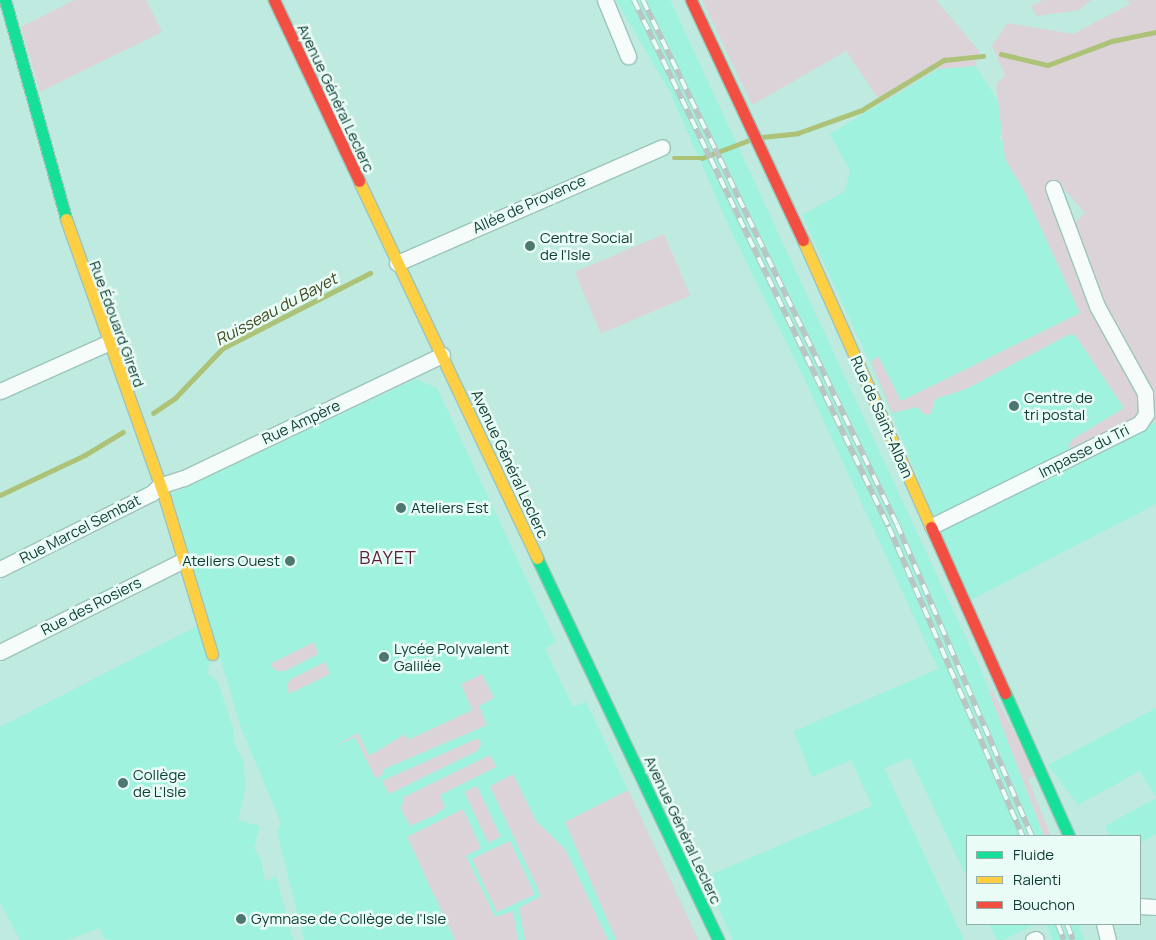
<!DOCTYPE html>
<meta charset="utf-8">
<style>
body{margin:0}
#map{position:relative;width:1156px;height:940px;overflow:hidden;background:#bfeadf;font-family:Manrope,sans-serif}
div>[style]{position:absolute}
[style*='--x']{left:calc(var(--x)*1px);top:calc(var(--y)*1px);width:calc(var(--w)*1px);rotate:calc(var(--a)*1deg)}
.built>*{inset:0;background:#9ff2dd}
.green>*{inset:0;background:#dcd3d8;transform-origin:0 0}
.stream>*{height:4.5px;margin:-2.25px;padding:0 2.25px;transform-origin:2.25px;border-radius:2.25px;background:#acc277}
.roads{filter:drop-shadow(1px 0 #9cc4ba) drop-shadow(-1px 0 #9cc4ba) drop-shadow(0 1px #9cc4ba) drop-shadow(0 -1px #9cc4ba)}
.street>*{height:15px;margin:-7.5px;padding:0 7.5px;transform-origin:7.5px;border-radius:7.5px;background:#f5fcfa}
.fast>*{height:11px;margin:-5.5px;padding:0 5.5px;transform-origin:5.5px;border-radius:5.5px;background:#16e098}
.slow>*{height:11px;margin:-5.5px;padding:0 5.5px;transform-origin:5.5px;border-radius:5.5px;background:#ffcf43}
.jam>*{height:11px;margin:-5.5px;padding:0 5.5px;transform-origin:5.5px;border-radius:5.5px;background:#f24e42}
.rail>*{height:5.5px;margin-top:-2.75px;transform-origin:0;background:repeating-linear-gradient(90deg,#e9fcf6 0 11px,#b9c5c2 0 22px);box-sizing:border-box;border-block:1px solid #b9c5c2}
.dots>*{width:14px;height:14px;translate:-50% -50%;box-sizing:border-box;border:2px solid #e9fcf6;border-radius:50%}
span{translate:-50% -50%;white-space:nowrap;text-align:center;line-height:1.15;-webkit-text-stroke:5px #e9fcf6;paint-order:stroke}
.street-label{font-size:15px;color:#0e3b32}
.poi-label{font-size:15px;color:#0e3b32}
.left{translate:0 -50%;text-align:left}
.right{translate:-100% -50%;text-align:right}
.water-label{font-size:16px;color:#43491f;font-style:italic}
.quarter-label{font-size:18px;color:#601e3c;letter-spacing:1px}
.legend{position:absolute;left:966px;top:835px;width:175px;height:90px;box-sizing:border-box;background:#e9fcf6;border:1px solid #91afa8;margin:0;padding:6px 9px;list-style:none;font-size:15px;color:#0e3b32}
.legend li{display:flex;align-items:center;gap:10px;height:25px}
.legend b{width:25px;border:1px solid #91afa8}
</style>
<div id="map">
<div class="built">
<div style="clip-path:polygon(616px 0,670px 0,981px 670px,1044px 836px,967px 836px,967px 878px,910px 758px,884px 768px,964px 940px,733px 940px,705px 877px,872px 806px,851px 760px,812px 777px,794px 731px,938px 669px,804px 378px,729px 227px,670px 92px)"></div>
<div style="clip-path:polygon(975px 66px,1014px 125px,999px 136px,1124px 382px,1156px 425px,1156px 504px,969px 601px,872px 367px,802px 215px,845px 191px,850px 171px,830px 134px,937px 69px)"></div>
<div style="clip-path:polygon(416px 379px,437px 388px,556px 642px,545px 649px,573px 707px,586px 702px,699px 940px,304px 940px,277px 832px,281px 823px,241px 728px,172px 494px)"></div>
<div style="clip-path:polygon(199px 625px,209px 660px,208px 674px,218px 682px,234px 732px,233px 740px,244px 763px,245px 791px,238px 820px,260px 826px,254px 848px,261px 860px,265px 882px,276px 876px,293px 940px,110px 940px,104px 938px,100px 928px,67px 940px,20px 940px,0 902px,0 727px)"></div>
<div style="clip-path:polygon(1156px 708px,1156px 834px,1140px 843px,1140px 836px,1110px 836px,1105px 826px,1156px 798px,1140px 771px,1078px 805px,1048px 765px)"></div>
<div style="clip-path:polygon(989px 924px,1036px 924px,1003px 940px,997px 940px)"></div>
<div style="clip-path:polygon(1047px 924px,1078px 924px,1084px 940px,1052px 940px)"></div>
</div>
<div class="green">
<div style="clip-path:polygon(74px 0,146px 0,162px 32px,40px 92px,21px 27px)"></div>
<div style="clip-path:polygon(702px 0,936px 0,980px 52px,975px 66px,937px 69px,881px 103px,846px 51px,752px 105px)"></div>
<div style="clip-path:polygon(1043px 0,1091px 0,1079px 10px,1037px 16px,1031px 6px)"></div>
<div style="clip-path:polygon(1128px 0,1156px 0,1156px 425px,1150px 415px,1151px 397px,1147px 384px,1100px 300px,1073px 225px,1085px 213px,1057px 181px,1047px 184px,1094px 308px,1142px 392px,1144px 400px,1140px 415px,1134px 420px,1072px 449px,1068px 446px,1073px 439px,1124px 408px,1075px 335px,1068px 335px,966px 389px,935px 399px,931px 414px,925px 415px,917px 407px,892px 413px,871px 362px,878px 356px,901px 401px,1080px 313px,1023px 189px,1005px 159px,996px 84px,1005px 75px,992px 46px,1007px 23px,1073px 34px,1130px 4px)"></div>
<div style="left:664px;top:234px;width:67px;height:97px;rotate:67deg"></div>
<div style="clip-path:polygon(314px 642px,318px 654px,285px 671px,276px 671px,270px 664px)"></div>
<div style="clip-path:polygon(325px 662px,330px 674px,289px 694px,287px 684px,291px 679px)"></div>
<div style="clip-path:polygon(482px 674px,494px 698px,479px 706px,487px 725px,384px 769px,382px 775px,376px 779px,355px 737px,331px 748px,358px 733px,369px 756px,405px 734px,408px 740px,472px 710px,461px 684px)"></div>
<div style="clip-path:polygon(992px 690px,1036px 775px,1028px 779px,1051px 836px,1044px 836px,989px 692px)"></div>
<div style="clip-path:polygon(478px 738px,481px 744px,477px 751px,389px 794px,382px 781px)"></div>
<div style="clip-path:polygon(490px 755px,496px 767px,440px 795px,445px 807px,435px 815px,410px 826px,401px 809px,404px 797px)"></div>
<div style="clip-path:polygon(513px 774px,536px 821px,565px 849px,608px 940px,525px 940px,519px 908px,541px 896px,490px 786px)"></div>
<div style="left:477px;top:786px;width:56px;height:14px;rotate:65deg"></div>
<div style="clip-path:polygon(628px 790px,698px 939px,697px 940px,616px 940px,565px 822px)"></div>
<div style="clip-path:polygon(463px 809px,481px 848px,466px 856px,495px 917px,513px 911px,518px 940px,455px 940px,407px 837px)"></div>
<div style="left:510px;top:841px;width:59px;height:42px;rotate:65deg"></div>
</div>
<div class="stream">
<div style="--x:1001;--y:54;--w:48;--a:13.2"></div>
<div style="--x:1048;--y:65;--w:68;--a:-20.6"></div>
<div style="--x:1112;--y:41;--w:45;--a:-11.6"></div>
<div style="--x:762;--y:137;--w:36;--a:-6"></div>
<div style="--x:798;--y:133;--w:68;--a:-19.8"></div>
<div style="--x:862;--y:110;--w:96;--a:-31.4"></div>
<div style="--x:944;--y:60;--w:39;--a:-6"></div>
<div style="--x:674;--y:158;--w:28;--a:0"></div>
<div style="--x:702;--y:158;--w:53;--a:-20.8"></div>
<div style="--x:153;--y:413;--w:27;--a:-34"></div>
<div style="--x:175;--y:398;--w:69;--a:-46.2"></div>
<div style="--x:223;--y:348;--w:165;--a:-27"></div>
<div style="--x:0;--y:495;--w:94;--a:-25.2"></div>
<div style="--x:85;--y:455;--w:44;--a:-31.2"></div>
</div>
<div class="roads">
<div class="street">
<div style="--x:605;--y:0;--w:61;--a:67.7"></div>
<div style="--x:397;--y:263;--w:289;--a:-23.6"></div>
<div style="--x:0;--y:391;--w:118;--a:-24"></div>
<div style="--x:932;--y:526;--w:232;--a:-26.3"></div>
<div style="--x:1140;--y:423;--w:11;--a:-56"></div>
<div style="--x:1146;--y:414;--w:21;--a:-93"></div>
<div style="--x:1145;--y:393;--w:99;--a:-118.9"></div>
<div style="--x:1097;--y:306;--w:126;--a:-110.4"></div>
<div style="--x:0;--y:569;--w:170;--a:-26.6"></div>
<div style="--x:152;--y:493;--w:10;--a:-45"></div>
<div style="--x:159;--y:486;--w:26;--a:-18"></div>
<div style="--x:184;--y:478;--w:286;--a:-25.5"></div>
<div style="--x:0;--y:652;--w:203;--a:-26.6"></div>
<div style="--x:1140;--y:906;--w:16;--a:4"></div>
<div style="--x:1104;--y:924;--w:16;--a:76"></div>
<div style="--x:1033;--y:940;--w:3;--a:-18"></div>
</div>
<div class="fast">
<div style="--x:5;--y:0;--w:227;--a:74.4"></div>
<div style="--x:537;--y:558;--w:423;--a:64.6"></div>
<div style="--x:1005;--y:693;--w:157;--a:65.9"></div>
</div>
<div class="slow">
<div style="--x:359;--y:181;--w:417;--a:64.7"></div>
<div style="--x:66;--y:219;--w:297;--a:70.5"></div>
<div style="--x:165;--y:499;--w:162;--a:73.1"></div>
<div style="--x:803;--y:240;--w:314;--a:66"></div>
</div>
<div class="jam">
<div style="--x:274;--y:0;--w:200;--a:64.8"></div>
<div style="--x:691;--y:0;--w:265;--a:65"></div>
<div style="--x:931;--y:527;--w:182;--a:66"></div>
</div>
</div>
<div class="rail">
<div style="--x:634;--y:0;--w:585;--a:64.18"></div>
<div style="--x:889;--y:527;--w:337;--a:66.6"></div>
<div style="--x:643;--y:0;--w:582;--a:64.14"></div>
<div style="--x:897;--y:524;--w:340;--a:66.6"></div>
<div style="--x:1058;--y:924;--w:17;--a:69"></div>
<div style="--x:1067;--y:924;--w:17;--a:69"></div>
</div>
<div class="dots">
<div style="left:530px;top:246px;background:#4c786f"></div>
<div style="left:1014px;top:406px;background:#4c786f"></div>
<div style="left:401px;top:508px;background:#4c786f"></div>
<div style="left:290px;top:561px;background:#4c786f"></div>
<div style="left:384px;top:657px;background:#4c786f"></div>
<div style="left:123px;top:783px;background:#4c786f"></div>
<div style="left:241px;top:919px;background:#4c786f"></div>
</div>
<div class="street-label">
<span style="left:336px;top:98px;rotate:65deg">Avenue Général Leclerc</span>
<span style="left:529px;top:204px;rotate:-24deg">Allée de Provence</span>
<span style="left:117px;top:324px;rotate:70deg">Rue Édouard Girerd</span>
<span style="left:882px;top:417px;rotate:66deg">Rue de Saint-Alban</span>
<span style="left:301px;top:422px;rotate:-25deg">Rue Ampère</span>
<span style="left:1084px;top:451px;rotate:-27deg">Impasse du Tri</span>
<span style="left:510px;top:464px;rotate:65deg">Avenue Général Leclerc</span>
<span style="left:80px;top:529px;rotate:-27deg">Rue Marcel Sembat</span>
<span style="left:91px;top:606px;rotate:-27deg">Rue des Rosiers</span>
<span style="left:683px;top:830px;rotate:65deg">Avenue Général Leclerc</span>
</div>
<div class="poi-label">
<span class="left" style="left:540px;top:246px">Centre Social<br>de l'Isle</span>
<span class="left" style="left:1024px;top:406px">Centre de<br>tri postal</span>
<span class="left" style="left:411px;top:508px">Ateliers Est</span>
<span class="right" style="left:280px;top:561px">Ateliers Ouest</span>
<span class="left" style="left:394px;top:657px">Lycée Polyvalent<br>Galilée</span>
<span class="left" style="left:133px;top:783px">Collège<br>de L'Isle</span>
<span class="left" style="left:251px;top:919px">Gymnase de Collège de l'Isle</span>
</div>
<div class="water-label">
<span style="left:276px;top:309px;rotate:-28deg">Ruisseau du Bayet</span>
</div>
<div class="quarter-label">
<span style="left:388px;top:557px">BAYET</span>
</div>
<ul class="legend">
<li><b style="height:6px;background:#16e098"></b>Fluide</li>
<li><b style="height:6px;background:#ffcf43"></b>Ralenti</li>
<li><b style="height:6px;background:#f24e42"></b>Bouchon</li>
</ul>
</div>
